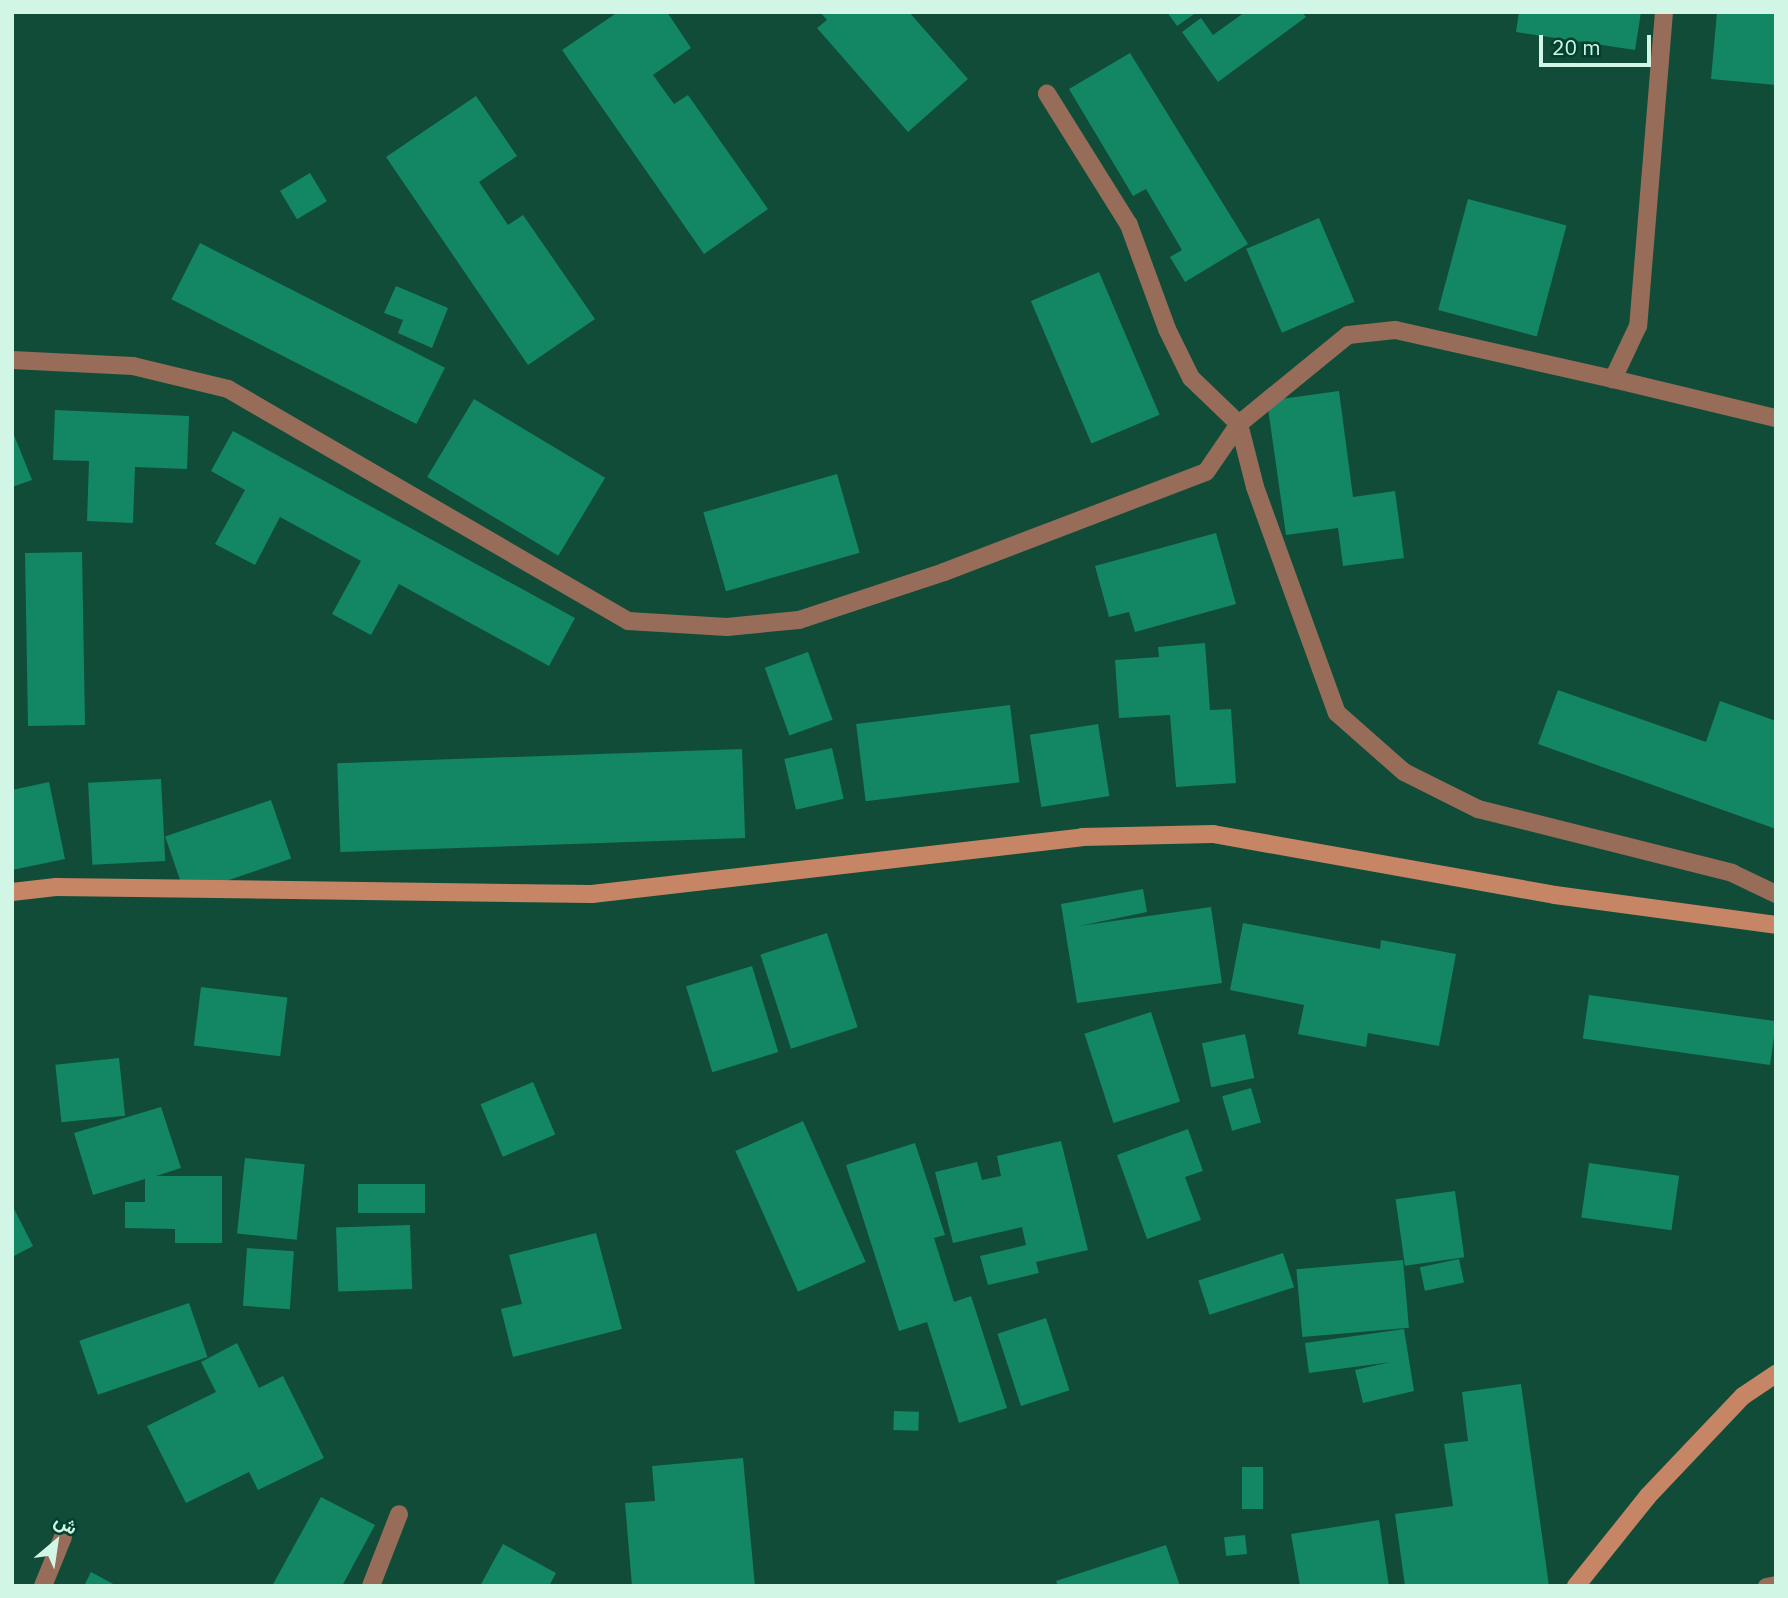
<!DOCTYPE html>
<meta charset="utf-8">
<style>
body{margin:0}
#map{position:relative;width:1788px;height:1598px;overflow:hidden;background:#114c39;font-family:"IBM Plex Sans",Vazirmatn,sans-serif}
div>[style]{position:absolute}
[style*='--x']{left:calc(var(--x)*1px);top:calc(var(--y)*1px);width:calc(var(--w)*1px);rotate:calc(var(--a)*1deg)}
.building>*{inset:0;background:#138664;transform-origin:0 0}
.service>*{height:16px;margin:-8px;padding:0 8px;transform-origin:8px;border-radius:8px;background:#976d59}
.minor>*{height:18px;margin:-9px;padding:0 9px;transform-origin:9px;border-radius:9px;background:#976d59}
.secondary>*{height:18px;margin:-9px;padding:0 9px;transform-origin:9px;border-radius:9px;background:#c68565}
span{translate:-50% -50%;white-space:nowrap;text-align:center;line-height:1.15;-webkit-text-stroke:7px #01412f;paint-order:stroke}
.frame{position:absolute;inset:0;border:14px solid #d2f6e6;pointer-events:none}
.north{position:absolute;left:21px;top:1507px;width:70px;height:70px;-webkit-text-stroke:5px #01412f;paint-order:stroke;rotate:29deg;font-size:19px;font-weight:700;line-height:28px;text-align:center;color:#d2f6e6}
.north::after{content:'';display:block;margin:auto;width:24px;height:32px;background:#d2f6e6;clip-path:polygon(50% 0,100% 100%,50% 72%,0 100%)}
.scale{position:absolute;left:1539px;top:35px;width:112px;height:32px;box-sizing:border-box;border:4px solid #d2f6e6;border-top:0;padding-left:9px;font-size:21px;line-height:24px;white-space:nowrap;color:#d2f6e6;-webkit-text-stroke:5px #01412f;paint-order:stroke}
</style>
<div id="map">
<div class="building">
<div style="clip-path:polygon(618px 12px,667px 12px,691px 48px,653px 75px,674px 104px,688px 95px,768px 209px,704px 254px,562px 50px)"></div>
<div style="clip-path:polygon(820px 12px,909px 12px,968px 79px,908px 132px,817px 28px,827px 20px)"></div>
<div style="clip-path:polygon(1167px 12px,1197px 12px,1177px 26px)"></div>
<div style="clip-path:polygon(1245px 12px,1302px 12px,1306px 17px,1218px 82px,1182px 32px,1201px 18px,1213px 35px)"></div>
<div style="clip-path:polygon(1519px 12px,1641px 12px,1635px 50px,1516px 32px)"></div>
<div style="clip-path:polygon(1717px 12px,1776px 12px,1776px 85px,1711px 79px)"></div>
<div style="clip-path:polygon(1130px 53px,1248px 244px,1185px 282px,1170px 257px,1182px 250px,1146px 189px,1133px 196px,1069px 89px)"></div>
<div style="clip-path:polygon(476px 96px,517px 156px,479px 182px,508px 225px,523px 215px,595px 319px,528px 365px,386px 157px)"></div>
<div style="left:310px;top:173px;width:33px;height:35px;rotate:59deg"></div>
<div style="left:1468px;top:199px;width:102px;height:115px;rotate:15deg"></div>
<div style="left:1319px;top:218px;width:91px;height:79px;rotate:67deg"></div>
<div style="left:200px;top:243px;width:275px;height:63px;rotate:27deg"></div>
<div style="left:1099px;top:272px;width:155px;height:74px;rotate:67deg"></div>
<div style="clip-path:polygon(396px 286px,448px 308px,432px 348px,398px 333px,403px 320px,384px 313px)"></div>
<div style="clip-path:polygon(1339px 391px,1353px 497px,1395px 491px,1404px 558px,1343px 566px,1338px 528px,1286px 535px,1267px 401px)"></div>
<div style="left:474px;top:399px;width:153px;height:91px;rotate:31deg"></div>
<div style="clip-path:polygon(55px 410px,189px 416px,187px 469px,135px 467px,133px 523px,87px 521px,89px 461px,53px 460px)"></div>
<div style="clip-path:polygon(12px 430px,32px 480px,12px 487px)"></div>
<div style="clip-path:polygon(233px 431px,575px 618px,549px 666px,399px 584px,371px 635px,332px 614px,361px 561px,280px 517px,255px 565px,215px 544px,245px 490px,211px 471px)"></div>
<div style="left:837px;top:474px;width:82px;height:139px;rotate:74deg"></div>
<div style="clip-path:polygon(1216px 533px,1236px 604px,1135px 632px,1129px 612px,1109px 617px,1095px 566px)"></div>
<div style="left:82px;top:552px;width:173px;height:57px;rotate:89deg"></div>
<div style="clip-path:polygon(1205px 643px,1210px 710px,1231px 709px,1236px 783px,1176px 787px,1170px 715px,1119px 718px,1115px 660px,1159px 657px,1158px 647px)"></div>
<div style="left:808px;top:652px;width:72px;height:46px;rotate:70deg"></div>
<div style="clip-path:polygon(1558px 690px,1706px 742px,1720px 701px,1776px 721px,1776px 829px,1538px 744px)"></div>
<div style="left:1010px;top:705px;width:78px;height:155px;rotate:83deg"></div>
<div style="left:1098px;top:724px;width:73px;height:69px;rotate:81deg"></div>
<div style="left:832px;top:748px;width:52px;height:49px;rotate:77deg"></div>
<div style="left:742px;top:749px;width:89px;height:405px;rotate:88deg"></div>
<div style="left:161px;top:779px;width:82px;height:73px;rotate:87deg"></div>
<div style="clip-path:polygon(49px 782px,65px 859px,12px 870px,12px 790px)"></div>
<div style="left:271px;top:800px;width:62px;height:112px;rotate:71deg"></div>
<div style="clip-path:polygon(1143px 889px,1147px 912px,1079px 926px,1211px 907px,1222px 983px,1077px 1003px,1061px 904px)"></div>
<div style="clip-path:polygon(1243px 923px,1380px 949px,1381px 940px,1456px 954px,1439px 1046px,1368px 1033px,1366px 1047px,1298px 1034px,1304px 1005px,1230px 990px)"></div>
<div style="left:827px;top:933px;width:99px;height:70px;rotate:72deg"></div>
<div style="left:752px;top:966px;width:90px;height:69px;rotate:73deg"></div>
<div style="left:201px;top:987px;width:87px;height:59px;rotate:7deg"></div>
<div style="left:1589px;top:995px;width:189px;height:44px;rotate:8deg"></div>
<div style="left:1151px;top:1012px;width:94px;height:70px;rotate:72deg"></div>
<div style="left:1245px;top:1034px;width:45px;height:44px;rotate:78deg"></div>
<div style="left:119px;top:1058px;width:58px;height:64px;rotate:84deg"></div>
<div style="left:533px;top:1082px;width:57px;height:57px;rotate:67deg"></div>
<div style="left:1251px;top:1088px;width:36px;height:30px;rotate:74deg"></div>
<div style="clip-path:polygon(161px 1107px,181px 1168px,156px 1176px,222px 1176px,222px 1243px,175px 1243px,175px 1229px,125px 1228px,125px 1202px,145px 1202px,145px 1179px,93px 1195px,74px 1133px)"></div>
<div style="left:803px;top:1121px;width:154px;height:74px;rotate:66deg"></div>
<div style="clip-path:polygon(1188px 1129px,1203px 1171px,1185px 1177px,1201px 1220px,1147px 1239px,1117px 1155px)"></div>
<div style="clip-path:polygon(1061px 1141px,1088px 1250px,1036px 1262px,1039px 1273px,988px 1285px,980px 1256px,1026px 1245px,1022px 1227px,953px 1243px,935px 1172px,977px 1162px,982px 1180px,1001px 1176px,997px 1156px)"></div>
<div style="clip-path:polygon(915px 1143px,945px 1235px,934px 1238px,954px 1302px,971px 1296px,1007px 1408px,959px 1423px,927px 1322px,899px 1331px,846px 1165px)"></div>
<div style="left:245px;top:1158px;width:60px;height:76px;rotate:6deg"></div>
<div style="left:1589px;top:1163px;width:91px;height:55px;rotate:8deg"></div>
<div style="left:358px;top:1184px;width:67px;height:29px"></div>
<div style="left:1455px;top:1191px;width:67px;height:60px;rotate:82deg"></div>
<div style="clip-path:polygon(12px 1205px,33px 1246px,12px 1257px)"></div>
<div style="left:410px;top:1225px;width:64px;height:74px;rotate:88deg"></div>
<div style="clip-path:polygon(596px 1233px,622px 1329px,513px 1357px,501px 1309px,522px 1304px,509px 1255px)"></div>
<div style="left:247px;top:1248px;width:47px;height:58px;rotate:4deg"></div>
<div style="left:1283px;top:1253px;width:36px;height:89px;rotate:72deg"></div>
<div style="left:1459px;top:1259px;width:24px;height:40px;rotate:78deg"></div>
<div style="left:1403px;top:1260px;width:68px;height:107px;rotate:85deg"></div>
<div style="left:189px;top:1303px;width:57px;height:116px;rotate:71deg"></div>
<div style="left:1046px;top:1318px;width:76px;height:51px;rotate:72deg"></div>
<div style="clip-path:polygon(1404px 1329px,1414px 1391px,1363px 1403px,1355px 1370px,1391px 1362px,1309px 1373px,1305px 1343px)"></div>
<div style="clip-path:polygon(237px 1343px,259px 1388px,283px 1376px,324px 1458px,258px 1490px,249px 1472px,186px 1503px,147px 1426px,216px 1392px,201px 1362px)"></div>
<div style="clip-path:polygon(1521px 1384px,1549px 1586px,1405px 1586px,1395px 1514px,1453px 1506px,1444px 1444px,1468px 1441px,1462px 1392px)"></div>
<div style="left:894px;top:1411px;width:25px;height:19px;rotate:2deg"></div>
<div style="clip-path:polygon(743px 1458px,755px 1586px,632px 1586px,625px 1503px,655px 1501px,652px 1466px)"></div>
<div style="left:1263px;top:1467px;width:42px;height:21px;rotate:90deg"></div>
<div style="clip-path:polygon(321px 1497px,375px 1525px,342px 1586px,272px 1586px)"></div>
<div style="clip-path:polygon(1379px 1520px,1389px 1586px,1300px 1586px,1291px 1534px)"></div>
<div style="left:1245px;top:1535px;width:19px;height:21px;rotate:84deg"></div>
<div style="clip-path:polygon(503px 1544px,556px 1573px,549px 1586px,480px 1586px)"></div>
<div style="clip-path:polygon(1166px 1545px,1180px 1586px,1058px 1586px,1056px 1581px)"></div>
<div style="clip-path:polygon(91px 1572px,117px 1586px,84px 1586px)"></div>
</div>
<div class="service">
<div style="--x:1766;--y:1586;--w:10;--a:-11"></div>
</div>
<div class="minor">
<div style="--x:1664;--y:12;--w:315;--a:94.7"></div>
<div style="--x:1638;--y:326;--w:59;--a:115.3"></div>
<div style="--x:1613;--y:379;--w:223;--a:-167.3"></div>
<div style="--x:1395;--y:330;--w:47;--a:173.9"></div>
<div style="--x:1348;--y:335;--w:141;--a:140.8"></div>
<div style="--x:1239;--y:424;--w:65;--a:75.7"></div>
<div style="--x:1255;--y:487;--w:240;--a:70.1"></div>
<div style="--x:1337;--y:713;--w:89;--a:41.4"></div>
<div style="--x:1404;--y:772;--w:83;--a:26.6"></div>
<div style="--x:1478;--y:809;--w:262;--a:14.1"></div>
<div style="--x:1732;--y:873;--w:49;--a:25.5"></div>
<div style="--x:12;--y:360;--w:121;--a:2.8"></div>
<div style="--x:133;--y:366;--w:98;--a:13.6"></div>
<div style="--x:228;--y:389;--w:462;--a:30.1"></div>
<div style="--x:628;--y:621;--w:99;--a:3.5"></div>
<div style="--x:727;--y:627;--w:72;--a:-5.6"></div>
<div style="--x:799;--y:620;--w:153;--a:-18.3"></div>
<div style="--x:944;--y:572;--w:280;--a:-20.9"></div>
<div style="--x:1206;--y:472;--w:58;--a:-55.5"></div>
<div style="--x:1239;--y:424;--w:66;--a:-136.2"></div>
<div style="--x:1191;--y:378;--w:55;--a:-116.1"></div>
<div style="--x:1167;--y:329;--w:111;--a:-110.1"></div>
<div style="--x:1129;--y:225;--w:155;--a:-122"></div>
<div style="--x:1613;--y:379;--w:168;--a:13.5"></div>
<div style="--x:43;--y:1586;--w:53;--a:-67.8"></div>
<div style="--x:371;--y:1586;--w:77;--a:-68.7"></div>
</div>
<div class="secondary">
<div style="--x:12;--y:892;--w:44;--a:-6.5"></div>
<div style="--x:56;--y:887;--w:536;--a:0.75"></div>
<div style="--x:592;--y:894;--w:493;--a:-6.6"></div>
<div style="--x:1082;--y:837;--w:131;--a:-1.3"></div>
<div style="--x:1213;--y:834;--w:347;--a:10.1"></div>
<div style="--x:1555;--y:895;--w:223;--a:7.7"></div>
<div style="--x:1576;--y:1586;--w:115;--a:-51.3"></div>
<div style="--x:1648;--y:1496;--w:138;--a:-46.5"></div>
<div style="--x:1743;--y:1396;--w:40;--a:-34"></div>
</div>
<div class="frame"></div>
<div class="north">ش</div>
<div class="scale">20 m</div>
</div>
